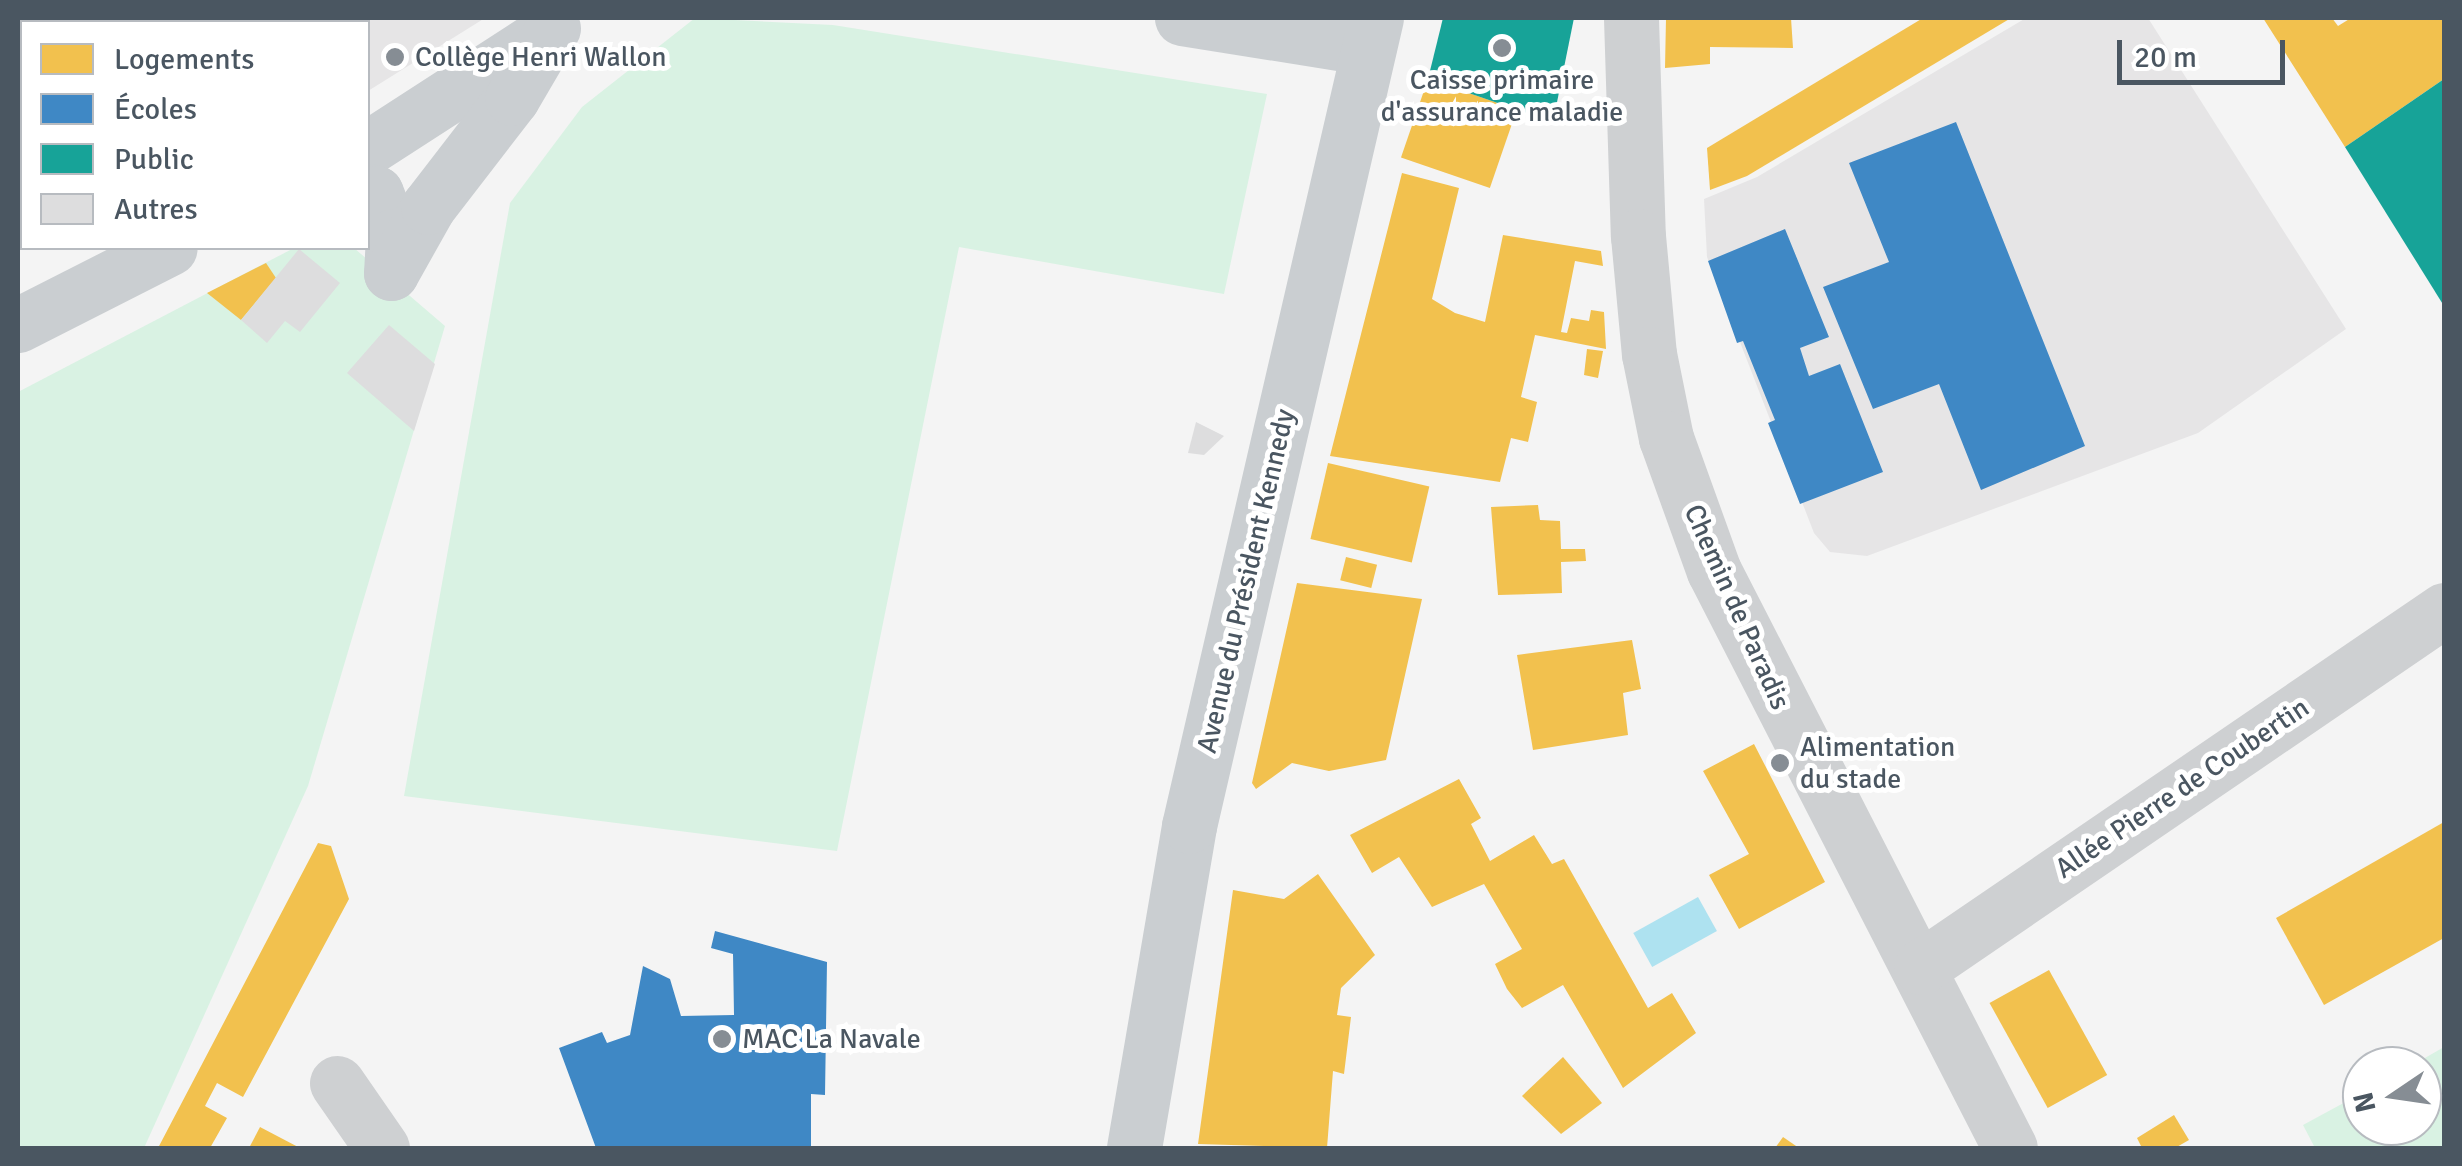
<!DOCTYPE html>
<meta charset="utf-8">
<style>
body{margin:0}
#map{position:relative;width:2462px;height:1166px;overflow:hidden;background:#f4f4f4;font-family:Signika,sans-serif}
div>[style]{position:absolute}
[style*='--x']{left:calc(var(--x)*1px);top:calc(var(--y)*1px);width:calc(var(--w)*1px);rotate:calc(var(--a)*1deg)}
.education>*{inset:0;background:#e6e5e6}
.green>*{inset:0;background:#d9f2e3}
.water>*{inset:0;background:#aee2f0;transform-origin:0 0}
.homes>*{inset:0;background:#f2c14e;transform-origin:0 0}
.schools>*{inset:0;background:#3f88c5}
.public>*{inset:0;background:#17a398}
.building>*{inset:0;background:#ddddde}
.minor>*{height:55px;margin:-27.5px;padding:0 27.5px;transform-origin:27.5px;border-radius:27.5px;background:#ced0d2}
.major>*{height:55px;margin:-27.5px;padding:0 27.5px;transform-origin:27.5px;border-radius:27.5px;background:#caced1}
.dots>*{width:28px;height:28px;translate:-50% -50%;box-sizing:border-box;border:5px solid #fff;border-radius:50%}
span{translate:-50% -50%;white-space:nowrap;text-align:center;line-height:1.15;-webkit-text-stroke:10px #fff;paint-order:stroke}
.poi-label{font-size:28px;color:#4a5661}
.left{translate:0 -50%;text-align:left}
.street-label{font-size:28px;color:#4a5661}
.frame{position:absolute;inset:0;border:20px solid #4a5661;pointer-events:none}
.legend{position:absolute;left:20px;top:20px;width:350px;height:230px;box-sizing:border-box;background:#fff;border:2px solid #b7bbc0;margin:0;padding:12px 18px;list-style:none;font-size:30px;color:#4a5661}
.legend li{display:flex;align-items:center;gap:20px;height:50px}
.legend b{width:50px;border:2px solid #b7bbc0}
.north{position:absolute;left:2342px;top:1046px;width:100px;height:100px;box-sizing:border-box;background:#fff;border:2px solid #b7bbc0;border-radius:50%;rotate:257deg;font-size:28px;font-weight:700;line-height:40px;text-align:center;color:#4a5661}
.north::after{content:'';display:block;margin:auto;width:35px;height:45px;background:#868d94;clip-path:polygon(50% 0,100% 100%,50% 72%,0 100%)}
.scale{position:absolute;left:2117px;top:40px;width:168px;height:45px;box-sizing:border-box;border:5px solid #4a5661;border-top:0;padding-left:12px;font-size:30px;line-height:35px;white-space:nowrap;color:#4a5661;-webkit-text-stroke:8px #fff;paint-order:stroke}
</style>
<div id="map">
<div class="education">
<div style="clip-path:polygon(159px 18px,485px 18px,368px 91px,368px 22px)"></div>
<div style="clip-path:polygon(2026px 18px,2148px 18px,2346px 329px,2198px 433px,1867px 556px,1830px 552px,1814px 533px,1707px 257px,1704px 199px,1757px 177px)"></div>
</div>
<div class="green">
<div style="clip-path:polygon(695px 18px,833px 25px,1267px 94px,1224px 294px,959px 247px,837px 851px,404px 796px,510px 203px,582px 107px)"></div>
<div style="clip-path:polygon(294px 248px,354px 248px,445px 326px,308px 786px,144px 1148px,18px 1148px,18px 392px)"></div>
<div style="clip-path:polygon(2444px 1047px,2444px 1148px,2315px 1148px,2303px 1125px,2362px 1093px,2362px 1126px,2422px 1126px,2422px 1066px,2411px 1066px)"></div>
</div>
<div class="water">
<div style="left:1698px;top:897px;width:39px;height:74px;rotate:61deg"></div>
</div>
<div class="homes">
<div style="clip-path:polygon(82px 18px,94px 18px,97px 22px,71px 22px)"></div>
<div style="clip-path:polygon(1666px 18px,1791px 18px,1793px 48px,1710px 47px,1710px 64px,1665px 68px)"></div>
<div style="clip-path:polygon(1923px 18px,2011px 18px,1747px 176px,1710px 190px,1707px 148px)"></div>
<div style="clip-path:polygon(2263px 18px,2332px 18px,2338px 26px,2351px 18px,2444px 18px,2444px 79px,2345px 147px)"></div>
<div style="clip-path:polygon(22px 46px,22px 219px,18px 209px)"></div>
<div style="left:1428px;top:79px;width:94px;height:83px;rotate:19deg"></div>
<div style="clip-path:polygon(1402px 173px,1459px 188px,1432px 299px,1455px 313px,1485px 322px,1503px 235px,1601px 251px,1603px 266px,1575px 261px,1561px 332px,1567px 333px,1571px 318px,1589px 321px,1591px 310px,1604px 312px,1606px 349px,1535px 335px,1521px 397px,1537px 402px,1528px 442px,1511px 438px,1500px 482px,1330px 456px)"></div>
<div style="clip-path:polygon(266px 263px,276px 278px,241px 320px,207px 293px)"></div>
<div style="clip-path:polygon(1587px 349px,1603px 351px,1598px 378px,1584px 375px)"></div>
<div style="left:1328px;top:463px;width:104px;height:78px;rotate:13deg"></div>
<div style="clip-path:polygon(1538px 505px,1540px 520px,1560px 521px,1561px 549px,1585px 549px,1586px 561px,1561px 562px,1562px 593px,1498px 595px,1491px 507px)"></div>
<div style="left:1346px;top:557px;width:32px;height:24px;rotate:14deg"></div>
<div style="clip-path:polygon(1297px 583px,1422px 599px,1386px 760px,1329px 771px,1292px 763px,1256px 789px,1252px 783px)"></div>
<div style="clip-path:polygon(1632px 640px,1641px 689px,1623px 693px,1628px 735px,1533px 750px,1517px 655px)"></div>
<div style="clip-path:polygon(1754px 744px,1825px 882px,1739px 929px,1709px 875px,1749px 854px,1703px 771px)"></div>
<div style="clip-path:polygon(1459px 779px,1481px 818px,1471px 824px,1490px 861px,1534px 835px,1552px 864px,1564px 859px,1648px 1008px,1672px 993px,1696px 1033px,1623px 1088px,1563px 985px,1522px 1008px,1507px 989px,1495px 964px,1522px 949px,1484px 884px,1432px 907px,1399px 857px,1372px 873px,1350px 835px)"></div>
<div style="clip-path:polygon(2444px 822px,2444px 938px,2324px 1005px,2276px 918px)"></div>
<div style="clip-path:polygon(318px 843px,331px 846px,349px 899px,243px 1097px,217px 1083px,205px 1106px,227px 1118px,210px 1148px,158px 1148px)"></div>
<div style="clip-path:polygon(1318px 874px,1375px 955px,1341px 988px,1337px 1015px,1351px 1017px,1344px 1074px,1333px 1071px,1327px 1148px,1198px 1144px,1233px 890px,1284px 899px)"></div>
<div style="left:2049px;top:970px;width:120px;height:68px;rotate:61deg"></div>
<div style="clip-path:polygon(1563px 1057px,1602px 1103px,1561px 1134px,1522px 1096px)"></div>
<div style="clip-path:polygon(2174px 1115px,2189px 1140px,2175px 1148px,2142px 1148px,2137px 1138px)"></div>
<div style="clip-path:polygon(260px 1127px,300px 1148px,249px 1148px)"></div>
<div style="clip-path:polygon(1783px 1137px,1799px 1148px,1775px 1148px)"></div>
</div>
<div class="schools">
<div style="clip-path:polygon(1956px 122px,2085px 446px,1981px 490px,1939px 384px,1873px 409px,1823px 287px,1889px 262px,1849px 163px)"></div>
<div style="clip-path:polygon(1785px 229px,1829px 337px,1800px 348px,1809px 376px,1840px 364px,1883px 472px,1800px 504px,1768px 423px,1775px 420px,1743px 341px,1737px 343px,1708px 261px)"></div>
<div style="clip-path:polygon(715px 931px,827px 962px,825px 1095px,811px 1094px,811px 1148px,596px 1148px,559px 1048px,602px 1032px,607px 1043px,630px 1035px,643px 966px,670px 979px,681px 1016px,734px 1015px,733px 954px,711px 948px)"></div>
</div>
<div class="public">
<div style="clip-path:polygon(1443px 18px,1574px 18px,1553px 122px,1428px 79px)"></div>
<div style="clip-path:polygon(2444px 79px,2444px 306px,2345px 147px)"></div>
</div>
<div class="building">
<div style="clip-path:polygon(299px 249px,340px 283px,300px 332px,285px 321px,267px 343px,241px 320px)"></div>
<div style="clip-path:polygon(389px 325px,435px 364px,414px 431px,347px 373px)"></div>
<div style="clip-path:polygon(1196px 422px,1224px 436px,1204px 455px,1188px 453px)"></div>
</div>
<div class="minor">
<div style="--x:134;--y:18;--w:4;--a:63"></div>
<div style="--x:1631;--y:18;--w:218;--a:88.2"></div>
<div style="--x:1638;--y:236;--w:119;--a:84.7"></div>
<div style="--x:1649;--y:354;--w:86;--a:78.6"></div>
<div style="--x:1666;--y:438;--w:141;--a:70.2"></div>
<div style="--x:1714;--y:571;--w:648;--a:62.84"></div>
<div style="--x:1921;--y:967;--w:633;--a:-34.32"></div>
<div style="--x:337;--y:1083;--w:79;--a:55.3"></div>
</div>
<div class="major">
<div style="--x:1182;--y:18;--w:189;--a:9.1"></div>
<div style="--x:368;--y:148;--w:212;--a:-32.9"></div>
<div style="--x:368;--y:191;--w:8;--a:14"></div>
<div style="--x:376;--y:193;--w:46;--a:68.4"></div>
<div style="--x:393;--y:236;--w:37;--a:93"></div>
<div style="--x:391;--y:273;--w:76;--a:-60.7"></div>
<div style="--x:428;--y:207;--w:138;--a:-52.4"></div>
<div style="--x:512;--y:98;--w:81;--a:-59.6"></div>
<div style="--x:18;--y:325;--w:170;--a:-26.9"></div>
<div style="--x:1134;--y:1148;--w:327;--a:-80.3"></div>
<div style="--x:1189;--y:826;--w:829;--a:-76.97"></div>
</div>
<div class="dots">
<div style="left:1502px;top:48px;background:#868d94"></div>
<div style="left:395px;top:57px;background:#868d94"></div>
<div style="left:1780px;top:763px;background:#868d94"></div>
<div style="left:722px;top:1039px;background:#868d94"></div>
</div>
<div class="poi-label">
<span class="left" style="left:415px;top:57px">Collège Henri Wallon</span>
<span style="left:1502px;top:96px">Caisse primaire<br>d'assurance maladie</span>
<span class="left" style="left:1800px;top:763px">Alimentation<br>du stade</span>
<span class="left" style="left:742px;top:1039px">MAC La Navale</span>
</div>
<div class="street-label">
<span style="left:1246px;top:581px;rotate:-77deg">Avenue du Président Kennedy</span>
<span style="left:1737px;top:607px;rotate:66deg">Chemin de Paradis</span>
<span style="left:2182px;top:788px;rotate:-34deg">Allée Pierre de Coubertin</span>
</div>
<div class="frame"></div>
<ul class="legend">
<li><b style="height:28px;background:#f2c14e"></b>Logements</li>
<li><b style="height:28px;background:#3f88c5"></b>Écoles</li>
<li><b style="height:28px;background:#17a398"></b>Public</li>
<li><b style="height:28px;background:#ddddde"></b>Autres</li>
</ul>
<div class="north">N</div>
<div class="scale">20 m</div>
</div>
